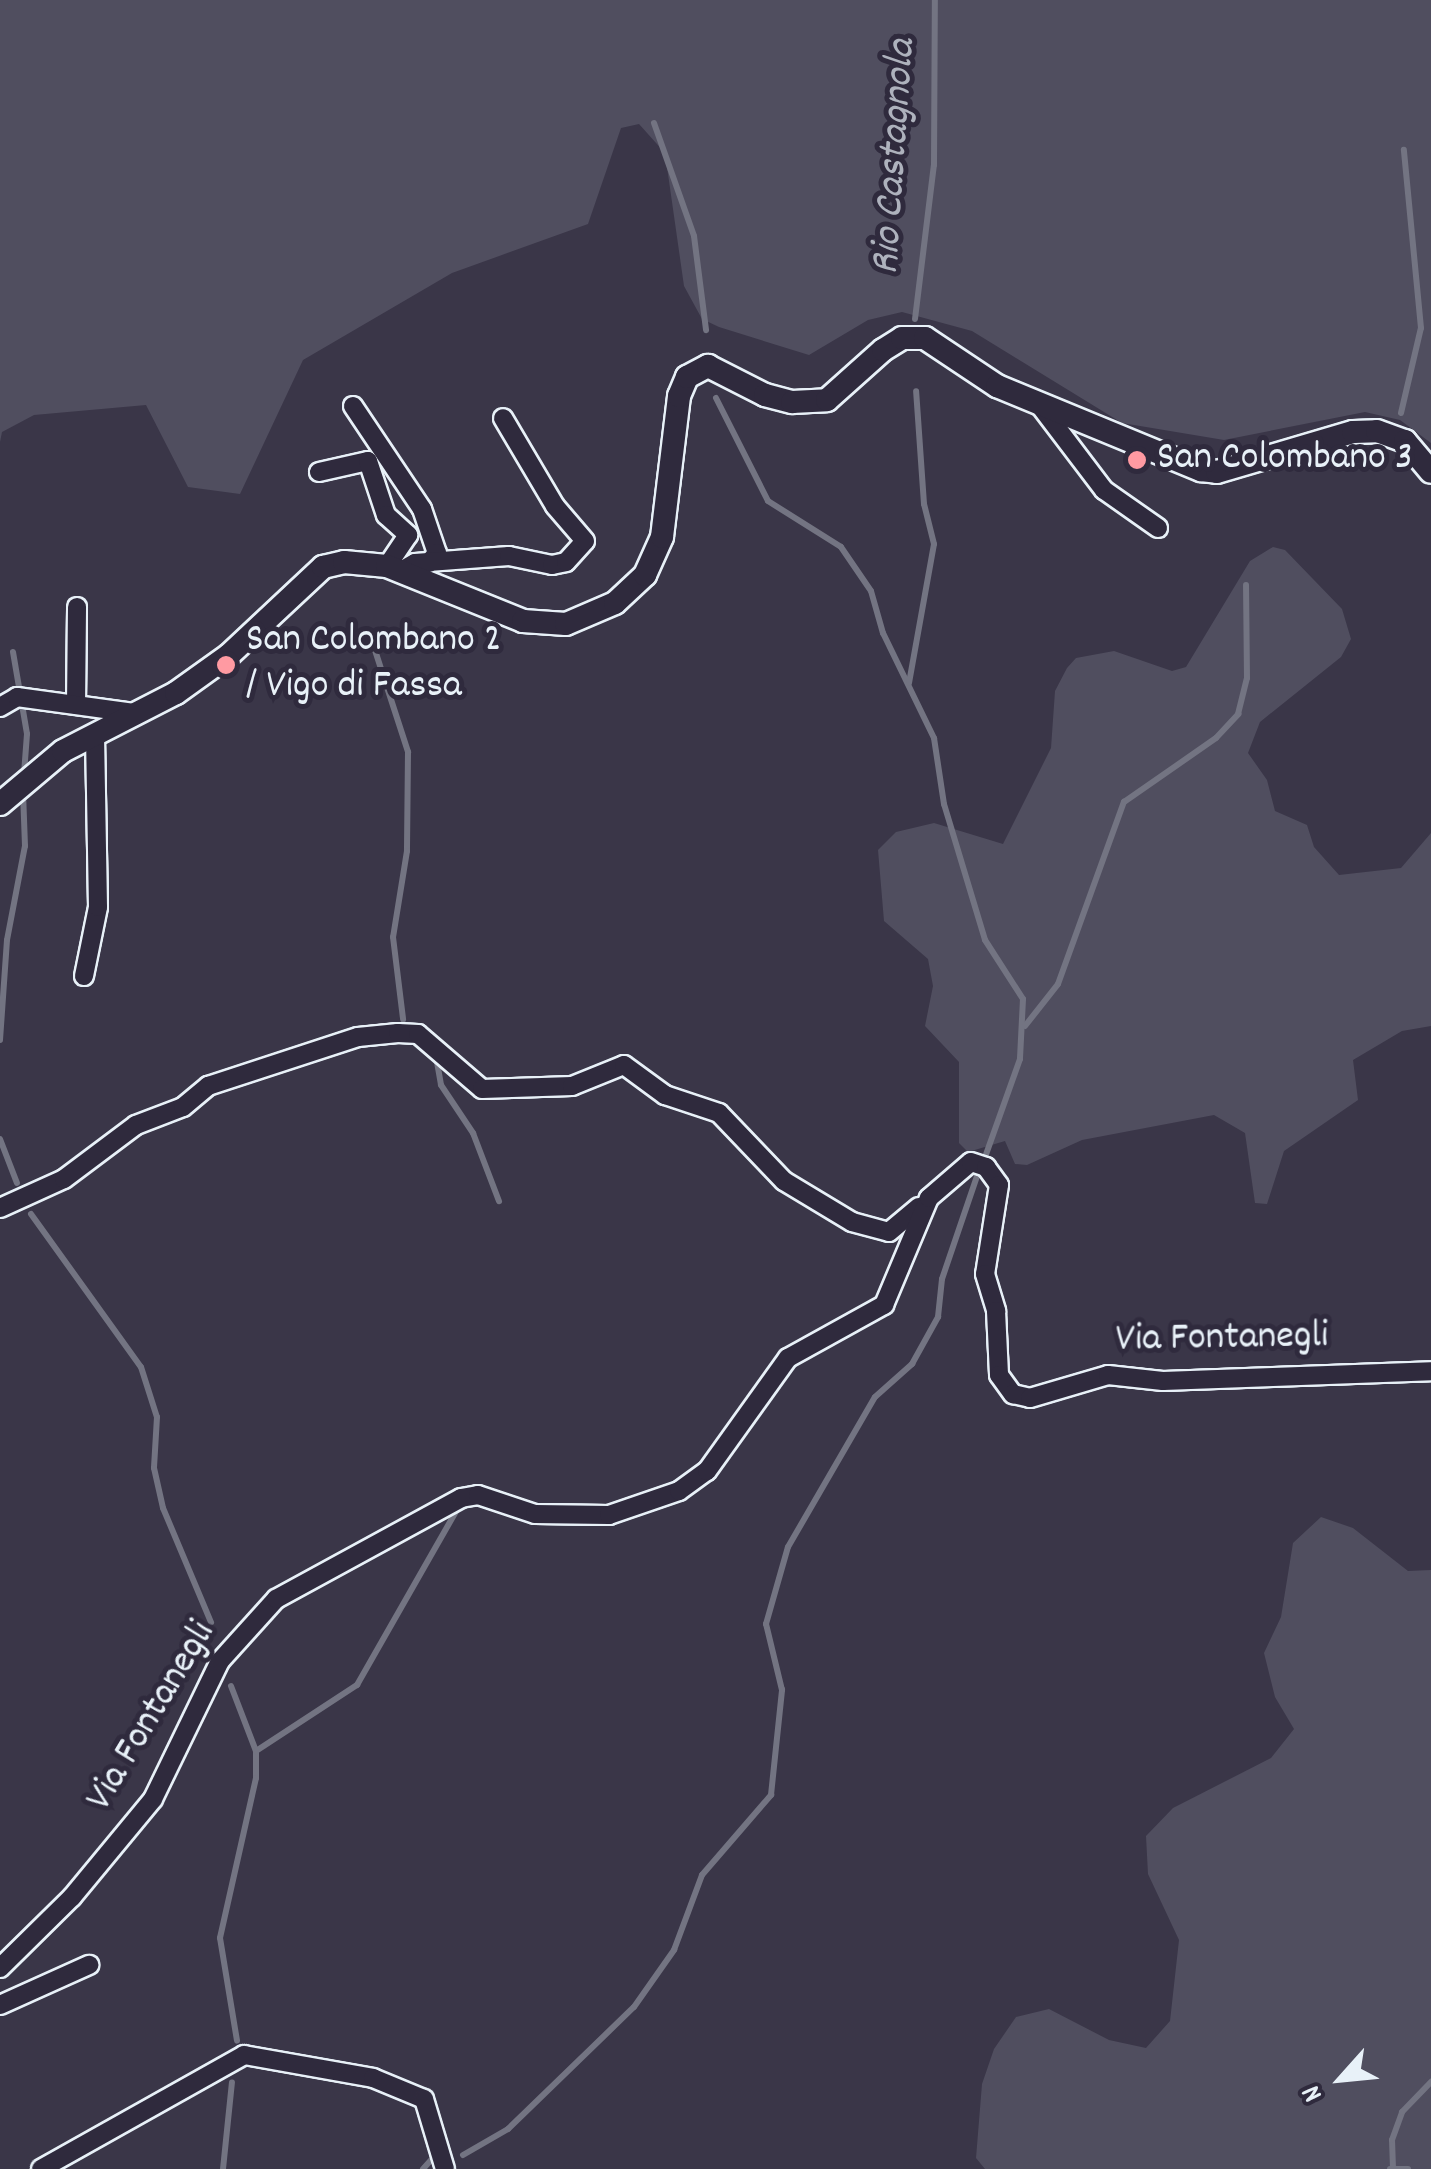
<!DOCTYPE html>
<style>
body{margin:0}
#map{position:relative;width:1431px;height:2169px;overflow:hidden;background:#3a3648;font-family:Dekko,sans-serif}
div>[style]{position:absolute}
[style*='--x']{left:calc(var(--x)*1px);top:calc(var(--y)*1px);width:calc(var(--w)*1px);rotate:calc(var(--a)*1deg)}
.green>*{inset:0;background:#504e5f}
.stream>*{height:6px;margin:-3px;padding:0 3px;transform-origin:3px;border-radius:3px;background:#737482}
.roads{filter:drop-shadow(2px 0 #e8f1f8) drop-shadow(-2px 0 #e8f1f8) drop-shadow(0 2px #e8f1f8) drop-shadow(0 -2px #e8f1f8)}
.minor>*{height:18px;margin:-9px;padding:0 9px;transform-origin:9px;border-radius:9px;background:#2f2a3d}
.tertiary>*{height:22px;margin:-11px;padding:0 11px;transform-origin:11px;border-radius:11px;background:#2f2a3d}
.dots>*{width:28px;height:28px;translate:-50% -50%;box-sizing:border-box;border:5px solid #2f2a3d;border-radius:50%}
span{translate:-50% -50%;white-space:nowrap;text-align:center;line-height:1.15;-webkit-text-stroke:10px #2f2a3d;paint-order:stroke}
.poi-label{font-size:40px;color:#e8f1f8}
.left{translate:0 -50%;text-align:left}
.street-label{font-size:40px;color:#e8f1f8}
.water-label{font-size:42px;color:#aeb2bd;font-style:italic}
.north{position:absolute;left:1291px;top:2029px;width:100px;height:100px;-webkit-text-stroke:8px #2f2a3d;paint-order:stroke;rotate:243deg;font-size:28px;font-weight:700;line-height:40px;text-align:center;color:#e8f1f8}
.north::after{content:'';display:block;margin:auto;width:35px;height:45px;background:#e8f1f8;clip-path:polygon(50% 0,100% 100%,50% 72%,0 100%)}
</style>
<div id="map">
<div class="green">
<div style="clip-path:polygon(0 0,1431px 0,1431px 443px,1400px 420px,1365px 412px,1224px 440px,1122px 423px,972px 331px,902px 312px,868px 320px,809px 355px,719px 327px,702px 319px,684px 286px,665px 153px,639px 124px,621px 128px,588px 224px,452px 273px,303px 360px,240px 494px,188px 487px,146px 405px,34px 415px,2px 432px,0 442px)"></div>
<div style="clip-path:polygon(1273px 547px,1285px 550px,1342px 609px,1351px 639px,1341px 657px,1260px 722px,1248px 753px,1267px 780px,1275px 811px,1307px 825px,1314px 847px,1339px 875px,1401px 868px,1431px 833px,1431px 1026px,1402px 1031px,1353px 1060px,1358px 1100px,1284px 1151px,1267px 1204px,1255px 1203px,1245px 1133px,1214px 1115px,1082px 1140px,1027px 1165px,1015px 1164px,1005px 1141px,968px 1152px,959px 1143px,959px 1062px,925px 1026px,933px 986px,928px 959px,884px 921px,878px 850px,896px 832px,934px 823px,1003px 844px,1051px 748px,1055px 691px,1067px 668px,1076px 658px,1114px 651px,1172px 671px,1186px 667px,1250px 561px)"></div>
<div style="clip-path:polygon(1321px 1517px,1353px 1528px,1408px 1571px,1431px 1570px,1431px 2169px,985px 2169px,976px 2158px,982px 2084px,994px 2049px,1016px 2017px,1049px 2009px,1109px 2040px,1146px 2048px,1170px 2021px,1179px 1940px,1148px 1874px,1146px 1836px,1173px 1808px,1271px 1758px,1294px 1729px,1275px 1697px,1264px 1653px,1281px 1617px,1293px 1543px)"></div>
</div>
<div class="stream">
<div style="--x:654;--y:123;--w:120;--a:70.5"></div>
<div style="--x:694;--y:236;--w:95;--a:82.7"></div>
<div style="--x:915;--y:319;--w:155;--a:-83"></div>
<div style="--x:934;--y:165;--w:165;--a:-89.7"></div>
<div style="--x:716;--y:398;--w:115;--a:63.2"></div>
<div style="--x:768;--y:501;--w:86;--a:32.2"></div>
<div style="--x:841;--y:547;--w:53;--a:55.7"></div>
<div style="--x:871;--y:591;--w:44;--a:74.1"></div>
<div style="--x:883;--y:633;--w:117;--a:64.1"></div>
<div style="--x:934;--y:738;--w:67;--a:81.4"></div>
<div style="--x:944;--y:804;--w:142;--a:73.2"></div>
<div style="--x:985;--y:940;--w:70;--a:57.2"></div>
<div style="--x:1023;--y:999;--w:60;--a:92.9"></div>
<div style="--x:1020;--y:1059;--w:107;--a:109.6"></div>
<div style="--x:1401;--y:413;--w:87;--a:-76.8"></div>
<div style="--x:1421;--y:328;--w:179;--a:-95.5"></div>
<div style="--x:372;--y:641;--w:117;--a:72"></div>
<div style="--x:408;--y:752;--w:99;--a:90.6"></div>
<div style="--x:407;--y:851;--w:87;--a:99.2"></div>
<div style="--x:393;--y:937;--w:83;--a:83"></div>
<div style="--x:13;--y:652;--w:83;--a:80.3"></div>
<div style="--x:27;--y:734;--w:40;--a:94.3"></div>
<div style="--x:909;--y:683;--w:141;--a:-79.8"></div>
<div style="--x:934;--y:544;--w:41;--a:-104"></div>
<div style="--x:924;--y:504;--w:113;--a:-94"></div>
<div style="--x:1025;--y:1026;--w:53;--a:-51.8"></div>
<div style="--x:1058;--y:984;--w:194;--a:-70.1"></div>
<div style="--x:1124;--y:802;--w:112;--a:-34.8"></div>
<div style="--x:1216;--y:738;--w:33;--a:-47"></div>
<div style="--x:1238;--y:714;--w:37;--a:-76"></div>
<div style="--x:1247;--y:678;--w:93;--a:-90.6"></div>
<div style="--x:0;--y:1040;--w:100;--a:-86"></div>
<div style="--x:7;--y:940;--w:96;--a:-79.2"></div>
<div style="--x:25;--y:846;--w:54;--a:-92.1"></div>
<div style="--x:437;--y:1062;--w:23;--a:80"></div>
<div style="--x:441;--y:1085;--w:58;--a:56.3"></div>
<div style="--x:473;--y:1133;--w:73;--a:69.1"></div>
<div style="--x:0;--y:1139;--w:47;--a:68.9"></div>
<div style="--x:31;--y:1214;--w:188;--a:54.3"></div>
<div style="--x:141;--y:1367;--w:52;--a:72.3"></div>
<div style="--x:157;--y:1417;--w:51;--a:93.4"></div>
<div style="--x:154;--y:1468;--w:41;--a:77.3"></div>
<div style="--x:163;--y:1508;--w:124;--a:67.2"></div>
<div style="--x:231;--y:1686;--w:70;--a:69"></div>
<div style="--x:256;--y:1751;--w:27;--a:90"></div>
<div style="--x:256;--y:1778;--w:164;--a:102.7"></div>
<div style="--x:220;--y:1938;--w:104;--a:80.6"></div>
<div style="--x:256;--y:1751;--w:121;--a:-33.2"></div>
<div style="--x:357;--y:1685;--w:202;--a:-60.3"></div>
<div style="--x:463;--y:2155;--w:52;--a:-30"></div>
<div style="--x:508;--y:2129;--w:175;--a:-44.1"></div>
<div style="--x:634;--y:2007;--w:70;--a:-54.9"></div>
<div style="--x:674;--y:1950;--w:80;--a:-69.5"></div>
<div style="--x:702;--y:1875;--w:106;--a:-49.2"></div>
<div style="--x:771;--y:1795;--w:106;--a:-84"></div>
<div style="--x:782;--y:1690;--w:68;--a:-103.6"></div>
<div style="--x:766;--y:1624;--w:80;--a:-74.1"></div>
<div style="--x:788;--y:1547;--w:173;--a:-59.9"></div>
<div style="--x:875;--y:1397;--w:50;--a:-41.7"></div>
<div style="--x:912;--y:1364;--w:54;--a:-61"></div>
<div style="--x:938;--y:1317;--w:38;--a:-84"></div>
<div style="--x:942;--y:1279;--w:112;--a:-71.2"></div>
<div style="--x:1393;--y:2168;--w:28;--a:-92"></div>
<div style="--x:1392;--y:2140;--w:30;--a:-70"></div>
<div style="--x:1402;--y:2112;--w:42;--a:-46"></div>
<div style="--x:223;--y:2169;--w:87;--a:-84.1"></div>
<div style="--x:423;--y:2169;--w:12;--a:-48"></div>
<div style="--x:1390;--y:2169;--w:18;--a:0"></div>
</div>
<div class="roads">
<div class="minor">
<div style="--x:1038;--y:403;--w:109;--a:52.8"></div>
<div style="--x:1104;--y:490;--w:66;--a:35.1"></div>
<div style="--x:353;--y:406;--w:124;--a:56.2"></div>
<div style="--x:422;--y:509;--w:46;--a:71.2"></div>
<div style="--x:437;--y:553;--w:13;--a:129"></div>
<div style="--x:319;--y:472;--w:50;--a:-12.7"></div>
<div style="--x:368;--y:461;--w:57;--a:71.6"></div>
<div style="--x:386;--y:515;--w:30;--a:42"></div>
<div style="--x:408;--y:535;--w:37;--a:124"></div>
<div style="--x:401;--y:571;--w:16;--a:-30"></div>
<div style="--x:415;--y:563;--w:94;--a:-4.3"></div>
<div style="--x:509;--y:556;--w:44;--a:11.8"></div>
<div style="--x:552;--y:565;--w:14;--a:-12"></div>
<div style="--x:566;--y:562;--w:28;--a:-48"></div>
<div style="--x:585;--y:541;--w:46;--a:-130.6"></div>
<div style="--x:555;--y:506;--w:102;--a:-120.6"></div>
<div style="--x:76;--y:705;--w:98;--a:-89.4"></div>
<div style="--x:0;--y:707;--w:20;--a:-30"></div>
<div style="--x:17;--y:697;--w:118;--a:7.8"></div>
<div style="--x:84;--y:976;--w:70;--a:-78.5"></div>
<div style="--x:98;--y:907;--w:173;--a:-91"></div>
<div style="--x:0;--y:1208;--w:70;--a:-24.4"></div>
<div style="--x:64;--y:1179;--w:90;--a:-36.9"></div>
<div style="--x:136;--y:1125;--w:50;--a:-21"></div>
<div style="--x:183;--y:1107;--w:33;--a:-40"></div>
<div style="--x:208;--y:1086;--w:158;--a:-18.1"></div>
<div style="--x:358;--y:1037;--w:40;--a:-5.7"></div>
<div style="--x:398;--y:1033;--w:20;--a:3"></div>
<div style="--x:418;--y:1034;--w:84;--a:40.7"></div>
<div style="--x:482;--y:1089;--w:90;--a:-1.9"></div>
<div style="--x:572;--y:1086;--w:56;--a:-22"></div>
<div style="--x:624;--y:1065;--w:51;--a:36.2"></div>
<div style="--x:665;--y:1095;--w:57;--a:18.4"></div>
<div style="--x:719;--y:1113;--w:94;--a:46.3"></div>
<div style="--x:784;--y:1181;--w:79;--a:31.1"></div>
<div style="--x:852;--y:1222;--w:38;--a:15"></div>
<div style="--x:889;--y:1232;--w:39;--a:-40"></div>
<div style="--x:0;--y:1968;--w:101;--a:-44.6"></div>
<div style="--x:72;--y:1897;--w:127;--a:-50.4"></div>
<div style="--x:153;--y:1799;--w:153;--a:-64.1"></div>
<div style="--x:220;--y:1661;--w:84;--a:-47.9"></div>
<div style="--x:276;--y:1599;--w:211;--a:-28.6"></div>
<div style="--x:461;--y:1498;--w:17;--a:-10"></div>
<div style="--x:478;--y:1495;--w:60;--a:18.4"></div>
<div style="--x:535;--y:1514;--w:74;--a:0.8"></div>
<div style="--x:609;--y:1515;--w:74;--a:-18.9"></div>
<div style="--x:679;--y:1491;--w:34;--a:-36"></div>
<div style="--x:707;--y:1471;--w:139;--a:-54.4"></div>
<div style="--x:788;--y:1358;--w:110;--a:-28.9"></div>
<div style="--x:884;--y:1305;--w:116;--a:-67.2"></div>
<div style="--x:929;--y:1198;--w:55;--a:-40.6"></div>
<div style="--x:971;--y:1162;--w:16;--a:18"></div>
<div style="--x:986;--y:1167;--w:22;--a:54"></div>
<div style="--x:999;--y:1185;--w:90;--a:98.9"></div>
<div style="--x:985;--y:1274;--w:39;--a:73"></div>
<div style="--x:996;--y:1311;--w:64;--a:87.3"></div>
<div style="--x:999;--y:1375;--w:24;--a:54"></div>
<div style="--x:1013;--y:1394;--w:17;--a:13"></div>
<div style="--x:1030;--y:1398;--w:81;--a:-16.4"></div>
<div style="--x:1108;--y:1375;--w:55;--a:6.2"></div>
<div style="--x:1163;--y:1381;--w:268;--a:-2.1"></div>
<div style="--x:0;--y:2005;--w:98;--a:-24.2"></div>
<div style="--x:41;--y:2169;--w:233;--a:-29.3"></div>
<div style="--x:244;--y:2055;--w:131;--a:10.1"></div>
<div style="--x:373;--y:2078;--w:55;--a:22.4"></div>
<div style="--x:424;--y:2099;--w:73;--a:73.3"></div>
</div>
<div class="tertiary">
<div style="--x:0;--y:804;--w:82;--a:-40.1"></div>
<div style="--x:63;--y:751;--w:127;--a:-27.2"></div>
<div style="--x:176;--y:693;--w:65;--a:-35.6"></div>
<div style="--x:229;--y:655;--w:129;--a:-43.1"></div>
<div style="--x:323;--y:567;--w:22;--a:-13"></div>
<div style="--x:344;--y:562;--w:43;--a:5.3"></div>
<div style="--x:387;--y:566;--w:147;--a:22"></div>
<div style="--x:523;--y:621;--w:43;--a:4"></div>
<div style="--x:566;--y:624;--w:53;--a:-23.2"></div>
<div style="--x:615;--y:603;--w:41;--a:-43"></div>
<div style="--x:645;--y:575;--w:42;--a:-65.9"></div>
<div style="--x:662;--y:537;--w:142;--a:-83.1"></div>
<div style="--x:679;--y:396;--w:21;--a:-67"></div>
<div style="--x:687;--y:377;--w:24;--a:-28"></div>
<div style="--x:708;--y:366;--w:64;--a:27"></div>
<div style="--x:765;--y:395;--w:28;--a:15"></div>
<div style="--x:792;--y:402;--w:35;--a:-3"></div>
<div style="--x:827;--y:400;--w:75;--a:-41.8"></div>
<div style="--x:883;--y:350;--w:22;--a:-32"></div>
<div style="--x:902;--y:338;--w:23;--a:0"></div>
<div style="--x:925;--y:338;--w:87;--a:33.7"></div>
<div style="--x:997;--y:386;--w:221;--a:22.4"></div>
<div style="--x:1201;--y:470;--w:16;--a:7"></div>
<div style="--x:1217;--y:472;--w:142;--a:-16.4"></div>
<div style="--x:1353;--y:432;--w:24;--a:-2"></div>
<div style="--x:1377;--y:431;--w:30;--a:20"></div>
<div style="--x:1405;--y:441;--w:40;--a:50"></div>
</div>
</div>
<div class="dots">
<div style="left:1137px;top:460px;background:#ff9aa2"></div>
<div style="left:226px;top:665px;background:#ff9aa2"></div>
</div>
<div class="poi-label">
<span class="left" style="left:1157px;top:460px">San Colombano 3</span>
<span class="left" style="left:246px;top:665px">San Colombano 2<br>/ Vigo di Fassa</span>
</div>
<div class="street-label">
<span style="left:1222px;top:1340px;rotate:-1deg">Via Fontanegli</span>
<span style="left:153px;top:1717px;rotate:-59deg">Via Fontanegli</span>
</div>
<div class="water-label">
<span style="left:896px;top:157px;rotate:-86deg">Rio Castagnola</span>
</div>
<div class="north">N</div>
</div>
